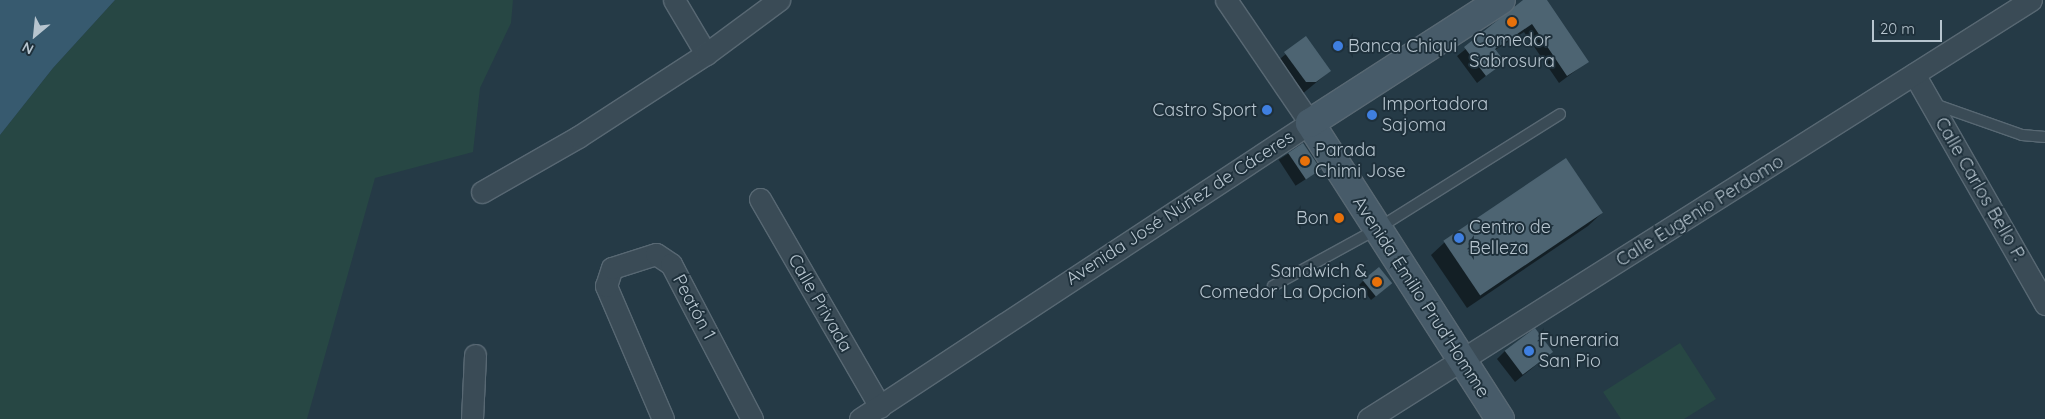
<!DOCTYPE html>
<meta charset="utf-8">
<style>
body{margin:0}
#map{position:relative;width:2045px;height:419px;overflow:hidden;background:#253a46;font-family:Quicksand,sans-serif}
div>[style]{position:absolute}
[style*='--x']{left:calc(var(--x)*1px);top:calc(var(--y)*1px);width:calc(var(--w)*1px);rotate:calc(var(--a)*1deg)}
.green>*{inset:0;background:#274744}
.water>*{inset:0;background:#375a6f}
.shadow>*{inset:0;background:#0007;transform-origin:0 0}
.building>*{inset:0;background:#4d6472;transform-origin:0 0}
.roads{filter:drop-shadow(1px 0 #586873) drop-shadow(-1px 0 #586873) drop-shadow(0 1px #586873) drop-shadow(0 -1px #586873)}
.lane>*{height:10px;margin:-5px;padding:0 5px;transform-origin:5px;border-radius:5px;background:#3a4b56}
.street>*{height:21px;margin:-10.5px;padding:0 10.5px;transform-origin:10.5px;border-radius:10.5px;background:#3a4b56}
.secondary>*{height:28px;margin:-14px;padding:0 14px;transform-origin:14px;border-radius:14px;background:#475b69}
.dots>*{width:14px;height:14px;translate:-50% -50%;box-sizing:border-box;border:2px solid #1e303b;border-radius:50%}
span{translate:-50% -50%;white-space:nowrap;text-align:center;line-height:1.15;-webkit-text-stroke:4px #1e303b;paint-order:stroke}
.poi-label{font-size:18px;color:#b7c5cf}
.left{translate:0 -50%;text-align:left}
.right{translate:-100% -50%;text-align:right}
.street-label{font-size:18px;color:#b7c5cf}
.north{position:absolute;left:10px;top:10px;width:50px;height:50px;-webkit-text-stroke:4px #1e303b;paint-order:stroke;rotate:208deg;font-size:14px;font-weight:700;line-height:20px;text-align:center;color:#b7c5cf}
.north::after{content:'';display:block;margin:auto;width:18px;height:22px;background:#b7c5cf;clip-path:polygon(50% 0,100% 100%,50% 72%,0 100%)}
.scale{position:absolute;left:1872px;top:20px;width:70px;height:22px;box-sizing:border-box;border:2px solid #b7c5cf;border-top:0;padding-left:6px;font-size:15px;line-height:18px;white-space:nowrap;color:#b7c5cf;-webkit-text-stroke:4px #1e303b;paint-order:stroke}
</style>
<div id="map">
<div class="green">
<div style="clip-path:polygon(115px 0,513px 0,511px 23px,480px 88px,473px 152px,375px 178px,307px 419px,0 419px,0 135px,53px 68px)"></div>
<div style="clip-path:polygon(1680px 343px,1716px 399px,1684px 419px,1621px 419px,1603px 392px)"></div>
</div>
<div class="water">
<div style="clip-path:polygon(0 0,115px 0,53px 68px,0 135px)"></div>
</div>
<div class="shadow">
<div style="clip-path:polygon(1527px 0,1545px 0,1587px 62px,1559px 83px,1524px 32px,1495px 50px,1503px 62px,1477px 83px,1457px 56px)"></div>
<div style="clip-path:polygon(1306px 38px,1330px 71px,1301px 95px,1271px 66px)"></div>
<div style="left:1303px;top:144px;width:31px;height:29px;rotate:57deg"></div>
<div style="clip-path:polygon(1565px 160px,1602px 213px,1588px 226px,1467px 308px,1431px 255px,1445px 242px)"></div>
<div style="clip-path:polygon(1363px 281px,1387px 287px,1371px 300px,1359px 285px)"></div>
<div style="clip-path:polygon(1505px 351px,1552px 352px,1515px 382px,1497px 359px)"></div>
</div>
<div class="building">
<div style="clip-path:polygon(1523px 0,1547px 0,1589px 62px,1567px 76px,1532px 24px,1495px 49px,1505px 62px,1486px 76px,1464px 47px)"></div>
<div style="clip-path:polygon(1306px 36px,1331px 71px,1316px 82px,1306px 82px,1284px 52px)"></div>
<div style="left:1303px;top:143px;width:32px;height:18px;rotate:56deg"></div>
<div style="left:1566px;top:158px;width:66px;height:148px;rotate:56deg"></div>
<div style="left:1379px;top:267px;width:21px;height:21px;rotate:51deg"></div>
<div style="left:1535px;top:328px;width:30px;height:38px;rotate:53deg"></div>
</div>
<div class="roads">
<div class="lane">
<div style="--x:1934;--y:104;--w:93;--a:19.4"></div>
<div style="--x:2022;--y:135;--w:23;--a:5"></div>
<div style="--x:1273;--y:286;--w:119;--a:-28.7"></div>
<div style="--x:1377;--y:229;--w:216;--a:-32.1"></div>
</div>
<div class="street">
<div style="--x:674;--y:0;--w:63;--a:59.3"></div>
<div style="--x:1914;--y:74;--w:265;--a:60.3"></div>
<div style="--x:482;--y:192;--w:111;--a:-29.8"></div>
<div style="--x:578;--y:137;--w:153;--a:-33"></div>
<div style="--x:706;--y:54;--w:91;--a:-36.5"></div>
<div style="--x:760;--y:199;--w:240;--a:60"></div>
<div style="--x:472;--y:419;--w:64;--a:-87.3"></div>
<div style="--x:663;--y:419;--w:145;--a:-113.2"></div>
<div style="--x:606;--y:286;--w:19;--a:-72"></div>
<div style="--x:612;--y:268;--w:46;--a:-17.7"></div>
<div style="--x:656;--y:254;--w:18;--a:34"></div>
<div style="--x:671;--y:264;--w:175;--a:62.4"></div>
<div style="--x:860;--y:419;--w:539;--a:-33.34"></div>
<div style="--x:1310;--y:123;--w:149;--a:-124.3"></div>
<div style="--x:1368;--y:419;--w:784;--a:-32.29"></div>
</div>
<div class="secondary">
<div style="--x:1500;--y:419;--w:352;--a:-122.7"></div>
<div style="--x:1310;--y:123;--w:227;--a:-32.8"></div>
</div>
</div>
<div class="dots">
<div style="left:1512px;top:22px;background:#e8710a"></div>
<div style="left:1338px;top:46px;background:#3f7fe0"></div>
<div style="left:1267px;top:110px;background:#3f7fe0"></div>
<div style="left:1372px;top:115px;background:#3f7fe0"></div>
<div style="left:1305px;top:161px;background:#e8710a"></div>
<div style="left:1339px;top:218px;background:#e8710a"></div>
<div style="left:1459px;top:238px;background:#3f7fe0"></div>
<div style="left:1377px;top:282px;background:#e8710a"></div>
<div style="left:1529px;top:351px;background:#3f7fe0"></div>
</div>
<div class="poi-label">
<span style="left:1512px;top:51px">Comedor<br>Sabrosura</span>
<span class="left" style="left:1348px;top:46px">Banca Chiqui</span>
<span class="left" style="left:1382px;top:115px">Importadora<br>Sajoma</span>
<span class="right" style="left:1257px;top:110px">Castro Sport</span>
<span class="left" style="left:1315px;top:161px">Parada<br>Chimi Jose</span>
<span class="right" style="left:1329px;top:218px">Bon</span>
<span class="left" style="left:1469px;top:238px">Centro de<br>Belleza</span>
<span class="right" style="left:1367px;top:282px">Sandwich &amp;<br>Comedor La Opcion</span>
<span class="left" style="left:1539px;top:351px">Funeraria<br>San Pio</span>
</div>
<div class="street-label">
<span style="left:1980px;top:189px;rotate:60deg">Calle Carlos Bello P.</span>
<span style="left:1180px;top:208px;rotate:-33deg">Avenida José Núñez de Cáceres</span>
<span style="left:1700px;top:211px;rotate:-32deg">Calle Eugenio Perdomo</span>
<span style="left:1421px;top:297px;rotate:57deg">Avenida Emilio Prud'Homme</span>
<span style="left:820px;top:303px;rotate:60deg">Calle Privada</span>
<span style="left:694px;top:307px;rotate:62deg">Peatón 1</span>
</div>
<div class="north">N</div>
<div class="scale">20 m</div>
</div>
